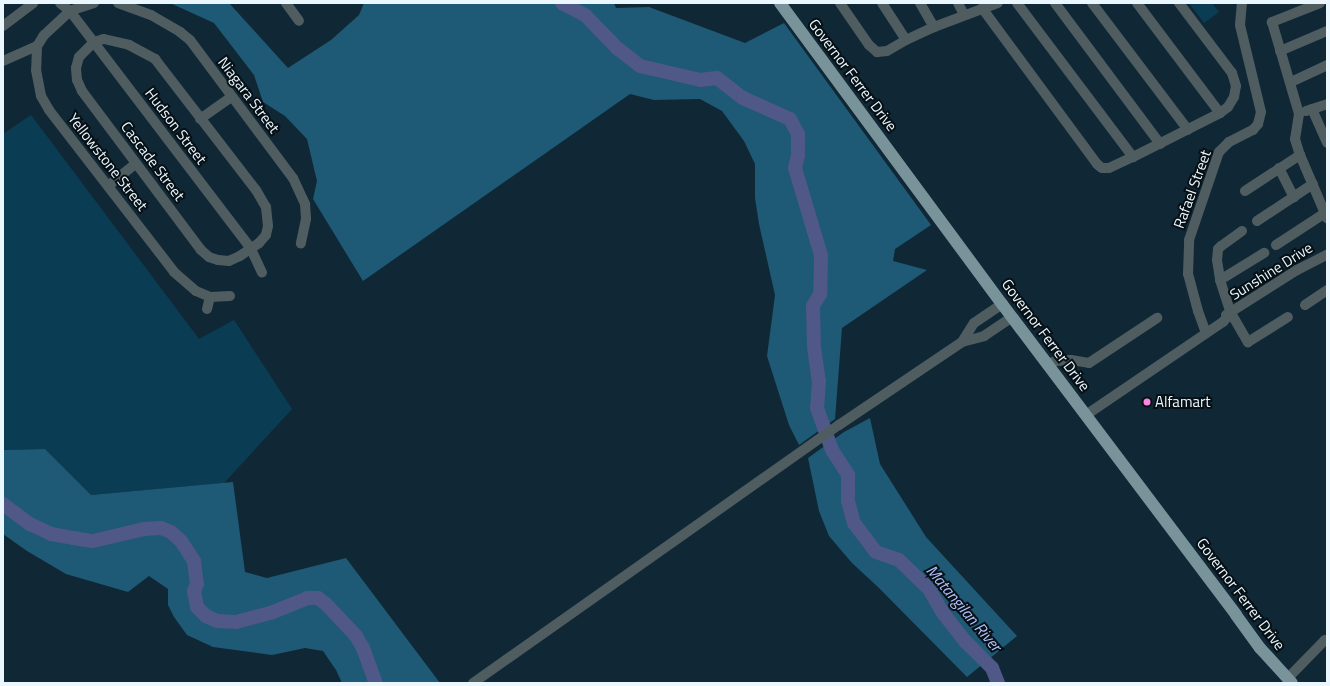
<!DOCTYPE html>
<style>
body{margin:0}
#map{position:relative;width:1330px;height:686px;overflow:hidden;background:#102835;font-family:"Titillium Web",sans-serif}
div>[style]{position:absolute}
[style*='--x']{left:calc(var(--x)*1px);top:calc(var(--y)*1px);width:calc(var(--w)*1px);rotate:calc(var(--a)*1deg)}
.green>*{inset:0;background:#0a3d54}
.forest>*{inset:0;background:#1e5976}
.river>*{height:14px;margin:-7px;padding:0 7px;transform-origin:7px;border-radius:7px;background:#4f5887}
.minor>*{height:10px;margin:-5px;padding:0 5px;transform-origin:5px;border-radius:5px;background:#4f5d60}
.major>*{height:12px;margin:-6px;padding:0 6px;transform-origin:6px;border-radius:6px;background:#78949a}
.dots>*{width:11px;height:11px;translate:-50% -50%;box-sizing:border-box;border:2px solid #061015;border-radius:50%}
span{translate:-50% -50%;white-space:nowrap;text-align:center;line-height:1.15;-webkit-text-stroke:4px #061015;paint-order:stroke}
.street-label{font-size:15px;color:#ebf7fe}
.poi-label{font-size:15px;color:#ebf7fe}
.left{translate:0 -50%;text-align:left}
.water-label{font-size:16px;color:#b3c0fc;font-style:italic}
.frame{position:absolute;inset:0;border:4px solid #ebf7fe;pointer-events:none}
</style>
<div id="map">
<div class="green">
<div style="clip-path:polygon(1189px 3px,1212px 3px,1219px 12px,1204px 23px)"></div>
<div style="clip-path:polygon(31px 115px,199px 339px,234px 320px,292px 409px,224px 483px,91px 495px,45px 449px,3px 450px,3px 134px)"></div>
</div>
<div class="forest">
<div style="clip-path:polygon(170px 3px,229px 3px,288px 68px,331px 40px,359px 15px,364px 3px,614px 3px,616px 8px,649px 7px,745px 43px,784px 23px,931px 225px,895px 249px,893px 261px,927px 270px,842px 328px,835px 419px,799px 445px,789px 425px,767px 356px,775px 295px,759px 224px,755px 198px,755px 164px,744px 141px,722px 111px,700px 99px,654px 100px,630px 94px,363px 281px,313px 199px,317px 181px,307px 139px,285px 116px,263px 102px,254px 75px,214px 23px)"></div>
<div style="clip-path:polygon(870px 418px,880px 464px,926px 537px,1017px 636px,967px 677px,878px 587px,852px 563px,829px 536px,819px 511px,808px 458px,844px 432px)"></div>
<div style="clip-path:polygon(45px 449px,91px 495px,233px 482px,245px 572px,267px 578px,346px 558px,440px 683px,342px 683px,336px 670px,323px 651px,305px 648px,272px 655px,213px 647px,187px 635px,174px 617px,168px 605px,168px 589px,149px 576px,128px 592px,66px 574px,27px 551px,3px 534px,3px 450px)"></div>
</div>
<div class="river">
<div style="--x:562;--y:3;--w:27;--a:28"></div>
<div style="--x:586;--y:16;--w:45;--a:45.9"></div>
<div style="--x:617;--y:48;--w:29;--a:38"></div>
<div style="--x:640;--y:66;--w:62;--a:13.1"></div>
<div style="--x:700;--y:80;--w:17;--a:-7"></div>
<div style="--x:717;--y:78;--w:33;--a:38"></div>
<div style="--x:743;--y:98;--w:51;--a:24.1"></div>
<div style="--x:790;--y:119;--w:17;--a:62"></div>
<div style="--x:798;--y:134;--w:21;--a:90"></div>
<div style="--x:798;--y:155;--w:13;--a:103"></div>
<div style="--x:795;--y:168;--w:91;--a:73.4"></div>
<div style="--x:821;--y:255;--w:39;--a:91"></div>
<div style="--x:820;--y:294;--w:14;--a:120"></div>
<div style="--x:813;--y:306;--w:41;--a:88.6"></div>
<div style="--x:814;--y:347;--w:34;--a:82"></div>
<div style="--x:819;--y:381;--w:27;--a:94"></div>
<div style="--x:817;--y:408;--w:45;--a:70.3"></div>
<div style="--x:832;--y:450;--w:30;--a:57"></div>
<div style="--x:848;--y:475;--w:26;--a:90"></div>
<div style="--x:848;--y:501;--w:23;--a:75"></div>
<div style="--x:854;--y:523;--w:36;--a:53"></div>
<div style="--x:876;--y:552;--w:24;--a:19"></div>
<div style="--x:899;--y:560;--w:42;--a:44"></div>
<div style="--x:929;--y:589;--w:28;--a:60"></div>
<div style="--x:943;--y:613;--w:37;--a:52"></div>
<div style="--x:966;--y:642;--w:37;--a:45"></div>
<div style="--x:992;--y:668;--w:16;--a:68"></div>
<div style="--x:3;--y:504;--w:34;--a:37"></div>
<div style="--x:30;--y:524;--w:23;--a:25"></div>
<div style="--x:51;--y:534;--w:22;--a:10"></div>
<div style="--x:73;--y:538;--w:20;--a:9"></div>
<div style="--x:93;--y:541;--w:52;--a:-13.2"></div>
<div style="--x:144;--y:529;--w:17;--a:-3"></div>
<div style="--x:161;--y:528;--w:11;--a:22"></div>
<div style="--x:171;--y:532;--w:13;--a:42"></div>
<div style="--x:181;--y:541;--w:24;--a:57"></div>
<div style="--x:194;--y:561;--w:23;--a:83"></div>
<div style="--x:197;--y:584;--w:8;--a:113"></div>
<div style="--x:194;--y:591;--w:16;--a:79"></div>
<div style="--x:197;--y:607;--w:13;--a:45"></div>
<div style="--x:206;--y:616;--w:12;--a:24"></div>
<div style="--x:217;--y:621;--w:19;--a:3"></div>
<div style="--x:236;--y:622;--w:38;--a:-15"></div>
<div style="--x:273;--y:612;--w:37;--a:-22"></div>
<div style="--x:307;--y:598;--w:11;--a:0"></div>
<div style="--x:318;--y:598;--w:10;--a:37"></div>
<div style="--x:326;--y:604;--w:44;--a:46.8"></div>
<div style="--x:356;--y:636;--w:14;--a:60"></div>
<div style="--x:363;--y:648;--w:37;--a:70"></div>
</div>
<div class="minor">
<div style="--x:60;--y:3;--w:13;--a:39"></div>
<div style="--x:70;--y:11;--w:299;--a:52.7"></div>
<div style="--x:251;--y:249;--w:26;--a:65"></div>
<div style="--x:94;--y:3;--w:25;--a:162"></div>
<div style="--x:70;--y:11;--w:35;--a:137"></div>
<div style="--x:44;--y:35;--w:13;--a:122"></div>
<div style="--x:37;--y:46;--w:24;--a:92"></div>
<div style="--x:36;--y:70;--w:26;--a:79"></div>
<div style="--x:41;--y:96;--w:16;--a:60"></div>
<div style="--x:49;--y:110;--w:205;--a:52.3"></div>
<div style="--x:174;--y:272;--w:29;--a:41"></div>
<div style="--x:196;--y:291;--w:15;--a:23"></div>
<div style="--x:210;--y:297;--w:20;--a:-3"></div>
<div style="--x:118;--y:3;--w:35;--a:20"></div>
<div style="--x:151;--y:15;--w:34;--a:30"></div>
<div style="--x:180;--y:32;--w:13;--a:39"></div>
<div style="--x:190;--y:40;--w:172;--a:53.3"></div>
<div style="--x:293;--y:178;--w:29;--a:65"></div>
<div style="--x:305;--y:204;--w:15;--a:86"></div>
<div style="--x:306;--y:219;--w:25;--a:102"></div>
<div style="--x:286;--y:3;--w:22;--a:54"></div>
<div style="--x:840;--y:3;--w:51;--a:55.4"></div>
<div style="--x:869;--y:45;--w:11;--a:41"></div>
<div style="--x:877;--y:52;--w:10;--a:-6"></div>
<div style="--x:887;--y:51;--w:22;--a:-30"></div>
<div style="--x:906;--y:40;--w:31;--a:-25"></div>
<div style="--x:934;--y:27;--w:68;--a:-20.6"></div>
<div style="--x:882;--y:3;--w:44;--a:57"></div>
<div style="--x:920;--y:3;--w:28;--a:60"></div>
<div style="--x:958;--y:3;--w:13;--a:63"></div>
<div style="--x:1017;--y:3;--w:193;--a:53"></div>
<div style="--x:1055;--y:3;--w:176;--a:53.3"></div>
<div style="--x:1092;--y:3;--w:159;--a:52.9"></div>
<div style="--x:1137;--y:3;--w:138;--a:53"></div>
<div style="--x:1320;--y:3;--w:52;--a:158.4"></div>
<div style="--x:1272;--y:22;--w:96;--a:73.6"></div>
<div style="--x:1299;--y:114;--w:25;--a:99"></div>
<div style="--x:1295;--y:139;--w:17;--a:73"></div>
<div style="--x:1300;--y:155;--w:69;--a:66.8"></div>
<div style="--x:982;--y:8;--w:194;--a:53.6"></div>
<div style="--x:1097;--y:164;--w:6;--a:39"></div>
<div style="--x:1102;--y:168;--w:7;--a:0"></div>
<div style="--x:1109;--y:168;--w:26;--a:-25"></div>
<div style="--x:1133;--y:157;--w:97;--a:-26.8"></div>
<div style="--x:1220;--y:113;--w:10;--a:-37"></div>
<div style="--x:1228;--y:107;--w:12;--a:-59"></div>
<div style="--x:1234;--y:97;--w:11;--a:-80"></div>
<div style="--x:1236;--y:86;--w:14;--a:-107"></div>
<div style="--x:1232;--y:73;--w:88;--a:-127.1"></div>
<div style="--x:3;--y:26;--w:38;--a:-37"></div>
<div style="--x:104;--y:39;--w:26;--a:13"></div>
<div style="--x:129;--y:45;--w:30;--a:28"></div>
<div style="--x:155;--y:59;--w:165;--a:52.4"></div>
<div style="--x:256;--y:190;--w:20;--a:60"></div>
<div style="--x:266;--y:207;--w:19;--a:84"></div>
<div style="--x:268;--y:226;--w:9;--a:103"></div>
<div style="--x:266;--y:235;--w:11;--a:131"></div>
<div style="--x:259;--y:243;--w:23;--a:146"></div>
<div style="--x:240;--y:256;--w:12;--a:156"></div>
<div style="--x:229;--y:261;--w:11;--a:-175"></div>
<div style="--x:218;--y:260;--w:9;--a:-162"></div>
<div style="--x:209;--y:257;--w:11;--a:-139"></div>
<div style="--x:201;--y:250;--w:199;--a:-126.8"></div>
<div style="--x:82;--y:91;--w:12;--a:-114"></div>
<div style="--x:77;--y:80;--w:12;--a:-95"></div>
<div style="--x:76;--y:68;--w:11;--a:-75"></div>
<div style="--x:79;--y:57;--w:21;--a:-45"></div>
<div style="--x:94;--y:42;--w:10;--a:-17"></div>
<div style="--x:1280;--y:51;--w:51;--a:-23.1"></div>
<div style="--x:3;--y:61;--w:37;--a:-24"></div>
<div style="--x:1291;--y:82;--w:40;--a:-25"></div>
<div style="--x:1312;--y:109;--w:37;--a:66"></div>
<div style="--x:1306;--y:111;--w:22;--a:-18"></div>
<div style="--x:200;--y:119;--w:38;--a:-35"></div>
<div style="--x:1279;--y:168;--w:33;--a:63"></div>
<div style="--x:108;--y:186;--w:36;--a:-39"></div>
<div style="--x:1245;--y:191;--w:66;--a:-33.2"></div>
<div style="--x:1257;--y:221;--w:67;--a:-33.5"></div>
<div style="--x:1242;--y:231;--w:26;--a:144"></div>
<div style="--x:1221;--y:246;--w:4;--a:135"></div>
<div style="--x:1218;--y:249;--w:11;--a:95"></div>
<div style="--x:1217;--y:260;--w:20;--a:81"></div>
<div style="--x:1220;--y:280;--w:35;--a:72"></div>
<div style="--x:1231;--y:313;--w:34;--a:60"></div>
<div style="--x:1248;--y:342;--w:47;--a:-32"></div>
<div style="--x:1276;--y:245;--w:59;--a:-33.1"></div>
<div style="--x:1220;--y:280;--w:52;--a:-31.5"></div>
<div style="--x:1305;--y:305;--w:27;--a:-34"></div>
<div style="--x:207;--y:309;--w:12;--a:-76"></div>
<div style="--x:1226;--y:315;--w:84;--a:-32.4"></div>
<div style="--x:1297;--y:270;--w:34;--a:-27"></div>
<div style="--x:1206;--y:333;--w:23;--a:-110"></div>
<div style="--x:1198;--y:311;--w:38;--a:-105"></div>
<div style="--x:1188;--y:274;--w:34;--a:-88"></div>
<div style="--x:1189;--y:240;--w:93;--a:-71.2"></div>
<div style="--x:1219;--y:152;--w:14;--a:-45"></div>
<div style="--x:1229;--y:142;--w:27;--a:-27"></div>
<div style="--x:1253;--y:130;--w:8;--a:-50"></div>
<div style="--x:1258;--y:124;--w:12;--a:-76"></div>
<div style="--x:1261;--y:112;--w:89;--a:-103.6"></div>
<div style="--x:1240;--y:25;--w:22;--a:-85"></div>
<div style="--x:962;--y:342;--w:22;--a:-58"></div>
<div style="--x:974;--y:323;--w:34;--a:-34"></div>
<div style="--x:1048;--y:364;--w:9;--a:-21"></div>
<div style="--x:1056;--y:361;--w:15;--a:-4"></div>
<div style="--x:1071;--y:360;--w:18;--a:9"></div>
<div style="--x:1089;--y:363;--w:82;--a:-33.5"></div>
<div style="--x:1086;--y:415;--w:166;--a:-34.2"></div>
<div style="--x:1223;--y:322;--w:12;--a:-48"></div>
<div style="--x:1287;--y:679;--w:54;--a:-45.7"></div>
<div style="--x:1325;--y:640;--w:2;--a:27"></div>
<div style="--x:473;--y:683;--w:448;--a:-35.2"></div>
<div style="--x:839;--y:425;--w:148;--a:-34"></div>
<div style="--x:962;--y:342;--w:23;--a:-15"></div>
<div style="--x:984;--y:336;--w:34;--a:-34"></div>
</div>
<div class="major">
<div style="--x:780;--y:3;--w:374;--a:53.6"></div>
<div style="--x:1002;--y:304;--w:389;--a:53"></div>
<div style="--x:1236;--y:615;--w:41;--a:54"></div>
<div style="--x:1260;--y:648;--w:47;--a:47.6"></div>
</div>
<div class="dots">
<div style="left:1147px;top:402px;background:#fd86e2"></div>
</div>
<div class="street-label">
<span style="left:853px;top:75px;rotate:53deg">Governor Ferrer Drive</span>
<span style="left:249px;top:95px;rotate:53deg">Niagara Street</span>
<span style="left:176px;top:126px;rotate:53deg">Hudson Street</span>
<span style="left:153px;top:161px;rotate:53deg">Cascade Street</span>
<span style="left:108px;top:162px;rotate:52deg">Yellowstone Street</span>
<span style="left:1192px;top:189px;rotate:-70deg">Rafael Street</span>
<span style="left:1271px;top:271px;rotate:-32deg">Sunshine Drive</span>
<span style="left:1046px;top:335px;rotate:53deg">Governor Ferrer Drive</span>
<span style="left:1241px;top:594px;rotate:53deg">Governor Ferrer Drive</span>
</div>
<div class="poi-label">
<span class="left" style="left:1155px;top:402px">Alfamart</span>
</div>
<div class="water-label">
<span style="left:964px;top:608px;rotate:50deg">Matangilan River</span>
</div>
<div class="frame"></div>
</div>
